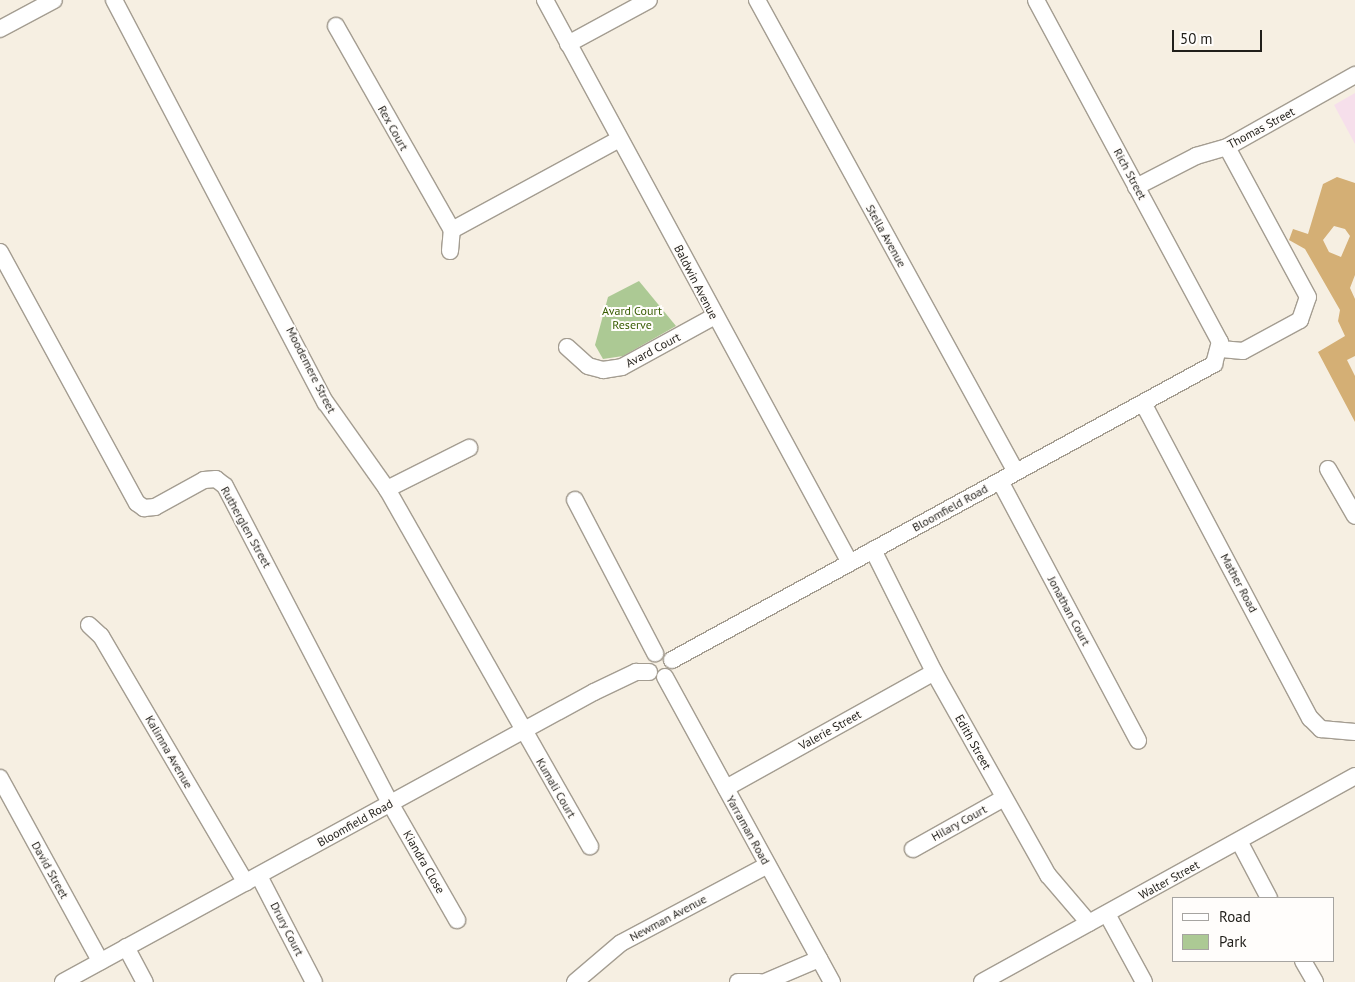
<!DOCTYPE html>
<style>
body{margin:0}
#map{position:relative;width:1355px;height:982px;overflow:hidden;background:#f6efe2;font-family:"PT Sans",sans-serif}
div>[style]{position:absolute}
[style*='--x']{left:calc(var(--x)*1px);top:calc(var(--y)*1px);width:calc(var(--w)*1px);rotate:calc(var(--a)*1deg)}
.medical>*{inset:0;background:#f6dfeb}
.green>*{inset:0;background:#acc994}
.building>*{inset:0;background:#d4af75}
.roads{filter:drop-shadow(1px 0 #a49d91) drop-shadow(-1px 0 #a49d91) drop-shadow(0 1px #a49d91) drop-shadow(0 -1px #a49d91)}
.minor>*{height:16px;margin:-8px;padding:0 8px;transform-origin:8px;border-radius:8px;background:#fff}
span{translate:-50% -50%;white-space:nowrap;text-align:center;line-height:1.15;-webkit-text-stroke:4px #fffdfb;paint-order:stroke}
.street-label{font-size:12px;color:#211f1a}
.park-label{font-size:12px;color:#375c02}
.legend{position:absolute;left:1172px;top:897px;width:162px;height:65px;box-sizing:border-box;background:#fffdfb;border:1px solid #a6a4a1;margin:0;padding:6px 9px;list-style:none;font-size:15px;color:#211f1a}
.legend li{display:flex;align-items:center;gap:10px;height:25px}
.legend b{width:25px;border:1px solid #a6a4a1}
.scale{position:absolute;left:1172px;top:30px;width:90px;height:22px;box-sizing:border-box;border:2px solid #211f1a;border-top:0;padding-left:6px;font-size:15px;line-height:18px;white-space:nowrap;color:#211f1a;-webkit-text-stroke:4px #fffdfb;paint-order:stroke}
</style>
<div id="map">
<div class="medical">
<div style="clip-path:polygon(1355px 93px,1355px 144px,1334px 105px)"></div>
</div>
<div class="green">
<div style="clip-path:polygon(639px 281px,676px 326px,623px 356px,603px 359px,595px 345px,608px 297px)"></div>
</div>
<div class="building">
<div style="clip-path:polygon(evenodd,1337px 177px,1355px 183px,1355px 275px,1350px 288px,1355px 299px,1355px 356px,1347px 360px,1355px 376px,1355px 422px,1318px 352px,1345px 336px,1338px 321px,1340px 310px,1305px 249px,1289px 240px,1293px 229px,1308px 234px,1323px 184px,1337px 177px,1334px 226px,1345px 229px,1350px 236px,1341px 257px,1329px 252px,1323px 240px,1334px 226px)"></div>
</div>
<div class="roads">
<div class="minor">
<div style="--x:114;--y:0;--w:455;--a:62.3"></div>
<div style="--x:326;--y:403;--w:105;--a:54.7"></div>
<div style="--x:387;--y:489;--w:411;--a:60.4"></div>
<div style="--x:545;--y:0;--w:640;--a:61.55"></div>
<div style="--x:757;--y:0;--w:538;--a:61.25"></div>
<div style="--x:336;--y:26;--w:235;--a:60.4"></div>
<div style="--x:452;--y:230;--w:189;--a:-28.5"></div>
<div style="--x:0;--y:29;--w:61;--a:-28.2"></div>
<div style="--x:568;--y:44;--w:92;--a:-28.5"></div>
<div style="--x:1136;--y:187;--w:68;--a:-27.3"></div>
<div style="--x:1196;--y:156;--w:32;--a:-16"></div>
<div style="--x:1227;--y:147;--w:147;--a:-29.4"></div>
<div style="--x:450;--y:251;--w:21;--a:-85"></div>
<div style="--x:0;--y:252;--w:286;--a:61.4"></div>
<div style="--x:137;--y:503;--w:9;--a:36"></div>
<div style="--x:144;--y:508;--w:11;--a:-5"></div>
<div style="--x:155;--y:507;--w:56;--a:-28.9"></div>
<div style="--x:204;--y:480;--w:12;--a:-5"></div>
<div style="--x:216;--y:479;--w:11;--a:38"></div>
<div style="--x:225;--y:486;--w:357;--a:62.5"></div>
<div style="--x:390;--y:803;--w:135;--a:60.2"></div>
<div style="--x:567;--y:347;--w:28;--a:42"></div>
<div style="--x:588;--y:366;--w:16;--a:15"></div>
<div style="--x:603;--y:370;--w:19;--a:-9"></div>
<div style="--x:622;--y:367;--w:104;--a:-28.8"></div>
<div style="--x:1221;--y:349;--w:22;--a:5"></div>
<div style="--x:1243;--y:351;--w:65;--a:-28.5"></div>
<div style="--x:1300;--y:320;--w:24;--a:-71"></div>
<div style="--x:1308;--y:297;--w:170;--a:-118.4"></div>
<div style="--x:1143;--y:403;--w:357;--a:62.1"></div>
<div style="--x:1310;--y:718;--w:16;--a:45"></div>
<div style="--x:1321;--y:729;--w:34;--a:5"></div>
<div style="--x:1328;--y:469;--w:54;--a:60.1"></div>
<div style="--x:1000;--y:481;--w:294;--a:62"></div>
<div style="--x:387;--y:489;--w:92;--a:-26.6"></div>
<div style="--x:575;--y:500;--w:173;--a:62.4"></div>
<div style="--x:873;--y:550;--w:136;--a:63.4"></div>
<div style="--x:934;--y:672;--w:233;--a:60.7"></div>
<div style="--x:1048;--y:875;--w:63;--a:49.5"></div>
<div style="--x:89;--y:625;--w:16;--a:43"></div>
<div style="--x:101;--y:636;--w:286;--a:59.6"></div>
<div style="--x:672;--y:660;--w:618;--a:-28.64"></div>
<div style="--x:1214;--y:364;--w:23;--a:-75"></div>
<div style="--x:1220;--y:342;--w:388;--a:-118.3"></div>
<div style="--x:665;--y:677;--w:348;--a:61.3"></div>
<div style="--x:0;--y:778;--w:209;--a:61.3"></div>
<div style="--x:726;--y:788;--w:238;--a:-29.1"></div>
<div style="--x:1239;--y:841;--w:64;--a:62.2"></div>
<div style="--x:913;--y:849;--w:104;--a:-29.3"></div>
<div style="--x:259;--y:876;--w:119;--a:62.6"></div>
<div style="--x:1107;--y:914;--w:77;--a:61.4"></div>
<div style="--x:126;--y:947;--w:40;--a:62"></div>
<div style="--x:1303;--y:961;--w:24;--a:60"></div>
<div style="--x:63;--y:982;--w:605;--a:-28.64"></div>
<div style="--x:594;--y:692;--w:47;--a:-25.5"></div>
<div style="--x:636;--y:672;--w:13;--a:0"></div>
<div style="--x:575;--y:982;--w:60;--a:-40.3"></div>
<div style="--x:621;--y:943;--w:166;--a:-28"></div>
<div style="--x:738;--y:982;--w:21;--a:0"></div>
<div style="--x:765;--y:982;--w:59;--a:-23.1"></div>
<div style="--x:982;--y:982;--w:426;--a:-28.9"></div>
</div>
</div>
<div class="street-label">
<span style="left:393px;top:128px;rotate:61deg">Rex Court</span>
<span style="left:1261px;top:128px;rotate:-28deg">Thomas Street</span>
<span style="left:1130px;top:174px;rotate:62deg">Rich Street</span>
<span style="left:886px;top:236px;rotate:61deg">Stella Avenue</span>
<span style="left:696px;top:282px;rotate:63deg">Baldwin Avenue</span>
<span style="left:653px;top:350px;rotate:-28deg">Avard Court</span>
<span style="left:311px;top:370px;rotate:63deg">Moodemere Street</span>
<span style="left:950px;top:508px;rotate:-29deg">Bloomfield Road</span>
<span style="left:246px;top:527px;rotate:61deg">Rutherglen Street</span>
<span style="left:1239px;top:583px;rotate:62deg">Mather Road</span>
<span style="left:1069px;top:611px;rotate:62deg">Jonathan Court</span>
<span style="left:830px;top:730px;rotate:-29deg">Valerie Street</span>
<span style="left:973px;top:742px;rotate:61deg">Edith Street</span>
<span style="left:169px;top:752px;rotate:60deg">Kalimna Avenue</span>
<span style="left:556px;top:788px;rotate:60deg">Kumali Court</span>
<span style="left:355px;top:823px;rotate:-29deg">Bloomfield Road</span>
<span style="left:959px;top:823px;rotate:-29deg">Hilary Court</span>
<span style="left:748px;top:830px;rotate:61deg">Yarraman Road</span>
<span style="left:424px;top:862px;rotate:60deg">Kiandra Close</span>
<span style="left:50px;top:870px;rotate:61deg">David Street</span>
<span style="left:1169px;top:880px;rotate:-29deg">Walter Street</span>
<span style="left:668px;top:918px;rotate:-28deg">Newman Avenue</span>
<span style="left:287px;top:929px;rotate:63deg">Drury Court</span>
</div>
<div class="park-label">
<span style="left:632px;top:318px">Avard Court<br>Reserve</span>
</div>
<ul class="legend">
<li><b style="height:6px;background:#fff"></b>Road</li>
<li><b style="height:14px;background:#acc994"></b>Park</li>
</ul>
<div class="scale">50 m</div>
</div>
